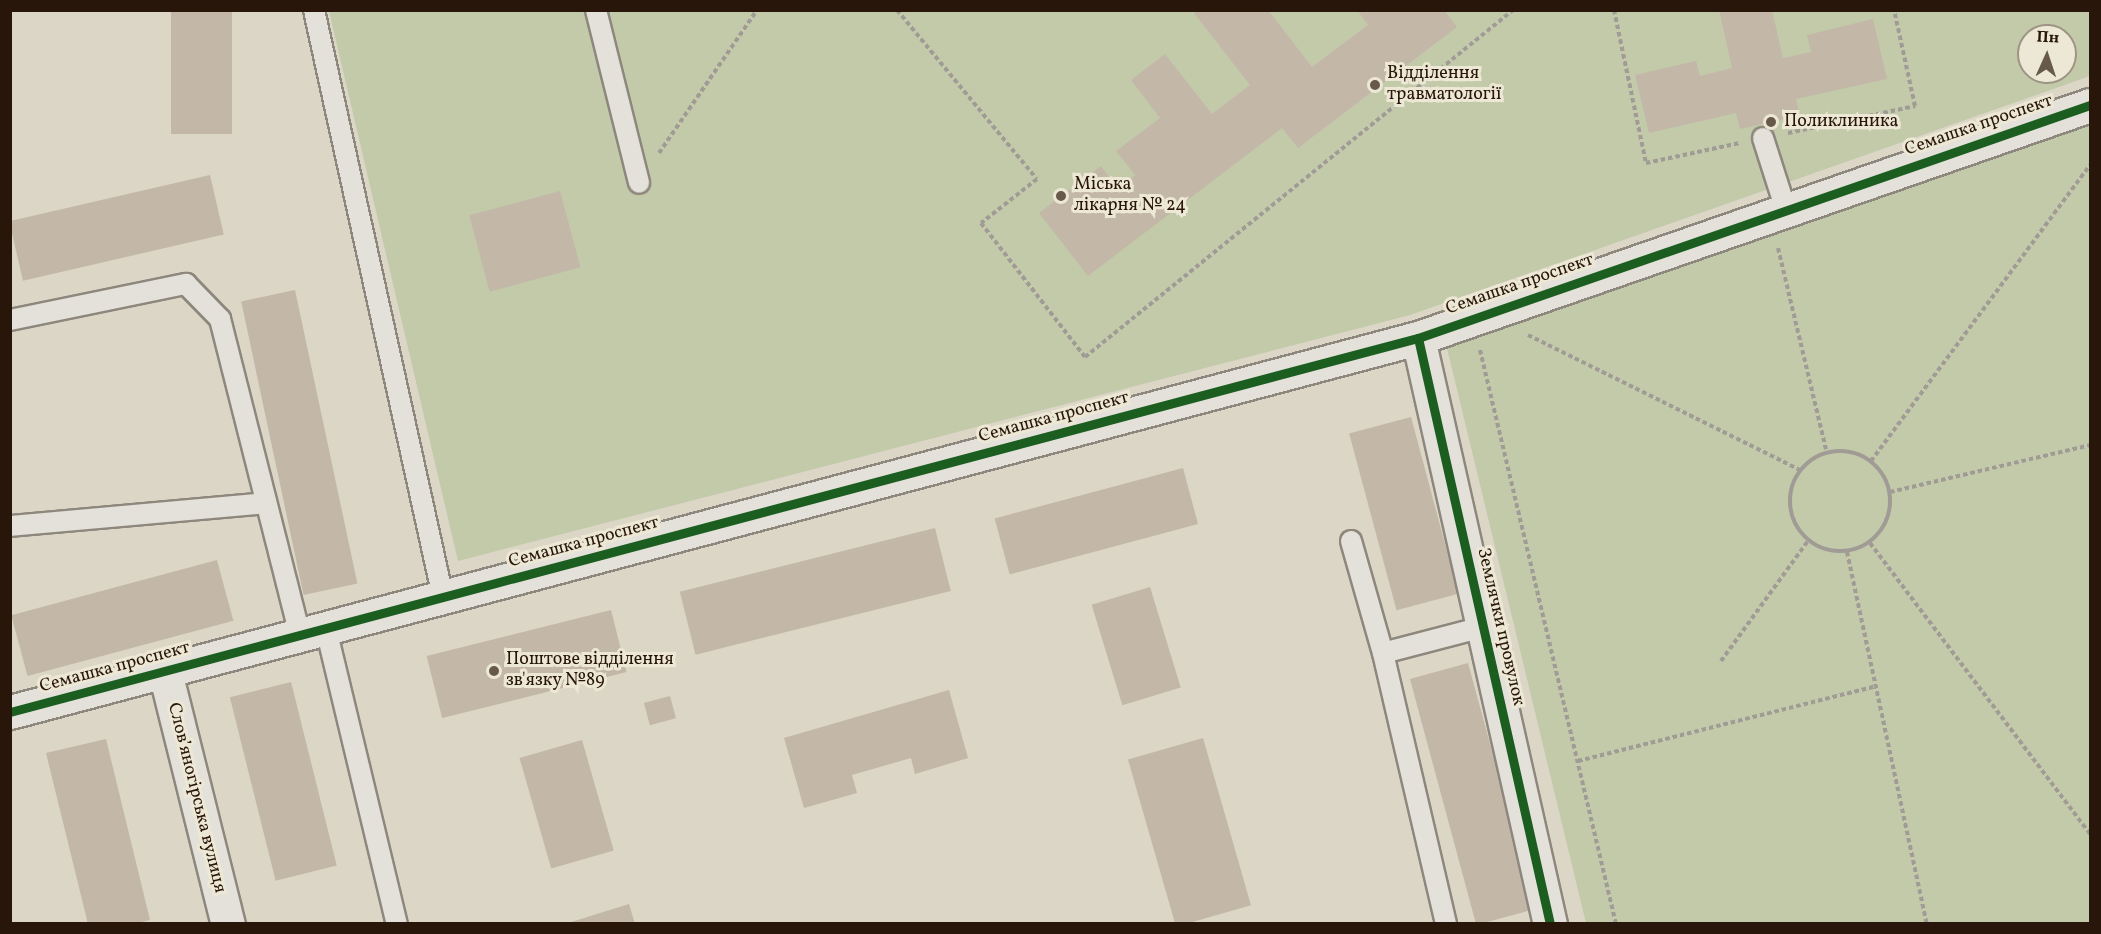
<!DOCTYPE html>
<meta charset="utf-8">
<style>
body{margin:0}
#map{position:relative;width:2101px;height:934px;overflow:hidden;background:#dbd6c6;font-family:Vollkorn,serif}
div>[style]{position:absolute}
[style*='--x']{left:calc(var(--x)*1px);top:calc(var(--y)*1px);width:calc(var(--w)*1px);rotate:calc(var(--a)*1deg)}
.green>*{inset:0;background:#c3caaa}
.building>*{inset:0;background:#c3b7a8;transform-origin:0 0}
.path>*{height:4px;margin-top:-2px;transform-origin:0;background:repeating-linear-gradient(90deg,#a09c95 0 4.5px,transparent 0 7.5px)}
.path>.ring{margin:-2px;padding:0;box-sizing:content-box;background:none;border:4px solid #a09c95;border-radius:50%}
.roads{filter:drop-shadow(2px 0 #8d877d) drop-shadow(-2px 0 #8d877d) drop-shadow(0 2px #8d877d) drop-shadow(0 -2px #8d877d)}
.service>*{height:20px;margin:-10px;padding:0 10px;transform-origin:10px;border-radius:10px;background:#e4e1da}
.minor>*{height:33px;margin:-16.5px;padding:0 16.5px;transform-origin:16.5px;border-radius:16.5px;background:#e4e1da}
.cycleway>*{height:9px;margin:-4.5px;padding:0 4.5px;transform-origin:4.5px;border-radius:4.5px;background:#1b5e20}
.dots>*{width:16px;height:16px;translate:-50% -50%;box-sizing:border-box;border:3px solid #ede8d5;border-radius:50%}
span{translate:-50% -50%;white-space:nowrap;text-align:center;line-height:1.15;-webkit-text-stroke:6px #ede8d5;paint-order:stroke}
.poi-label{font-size:18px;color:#28160a}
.left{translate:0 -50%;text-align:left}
.street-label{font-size:18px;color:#28160a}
.frame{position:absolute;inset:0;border:12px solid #28160a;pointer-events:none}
.north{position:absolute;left:2017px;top:24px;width:60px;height:60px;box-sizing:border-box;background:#ede8d5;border:2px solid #9e9484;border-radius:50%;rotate:3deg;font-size:16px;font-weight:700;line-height:24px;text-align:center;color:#28160a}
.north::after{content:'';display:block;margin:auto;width:21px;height:27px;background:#67594c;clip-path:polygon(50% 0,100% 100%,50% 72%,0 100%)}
</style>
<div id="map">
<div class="green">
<div style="clip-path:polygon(evenodd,2090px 10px,2090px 76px,1410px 315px,458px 561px,329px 11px,2090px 10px,2029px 36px,2065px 36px,2065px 72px,2029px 72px,2029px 36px)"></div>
<div style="clip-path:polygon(2090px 122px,2090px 923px,1586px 923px,1446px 344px)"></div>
</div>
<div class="building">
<div style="left:171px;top:10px;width:61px;height:124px"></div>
<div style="clip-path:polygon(1197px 10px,1268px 10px,1312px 67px,1368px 25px,1357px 10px,1444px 10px,1457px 27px,1298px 148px,1282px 128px,1088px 276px,1039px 213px,1101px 166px,1118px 189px,1135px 175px,1116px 151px,1160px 118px,1131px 80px,1165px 54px,1212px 114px,1250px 85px,1194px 13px)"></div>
<div style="clip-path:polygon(1719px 10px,1772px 10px,1783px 58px,1811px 52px,1807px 35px,1873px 19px,1887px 79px,1796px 99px,1800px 116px,1740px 129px,1736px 113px,1649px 133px,1635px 75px,1696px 61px,1700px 76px,1732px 68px)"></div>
<div style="left:210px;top:175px;width:61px;height:206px;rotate:77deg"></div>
<div style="left:560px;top:191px;width:79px;height:94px;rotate:75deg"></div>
<div style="left:295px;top:290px;width:300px;height:55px;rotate:78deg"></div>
<div style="left:1411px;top:417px;width:183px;height:64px;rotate:75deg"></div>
<div style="left:1183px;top:468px;width:58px;height:195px;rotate:75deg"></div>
<div style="left:935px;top:528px;width:65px;height:263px;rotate:76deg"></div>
<div style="left:217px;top:560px;width:63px;height:213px;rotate:75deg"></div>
<div style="left:1150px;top:587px;width:105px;height:61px;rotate:73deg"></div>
<div style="left:611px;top:610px;width:64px;height:190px;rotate:76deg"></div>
<div style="clip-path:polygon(1468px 663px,1535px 909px,1480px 924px,1476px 924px,1410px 679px)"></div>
<div style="left:291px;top:682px;width:189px;height:63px;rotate:76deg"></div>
<div style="clip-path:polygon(949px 690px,968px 758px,915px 774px,911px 758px,852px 775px,857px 793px,804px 808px,784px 738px)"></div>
<div style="left:670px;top:696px;width:23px;height:27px;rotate:75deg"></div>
<div style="left:1203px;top:738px;width:174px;height:78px;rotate:74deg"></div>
<div style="clip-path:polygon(106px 739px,150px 920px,134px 924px,88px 924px,46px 753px)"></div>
<div style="left:582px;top:740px;width:115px;height:65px;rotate:74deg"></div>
<div style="clip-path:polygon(629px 904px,635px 924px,568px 924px,568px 923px)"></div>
</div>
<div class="path">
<div style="--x:897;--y:10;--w:219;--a:50.4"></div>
<div style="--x:1037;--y:179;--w:71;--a:141.8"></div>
<div style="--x:981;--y:223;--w:170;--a:52.2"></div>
<div style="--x:1085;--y:357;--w:551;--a:-39.03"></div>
<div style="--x:1614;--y:10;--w:156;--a:78.2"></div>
<div style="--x:1646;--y:163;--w:96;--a:-12"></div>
<div style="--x:1788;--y:133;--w:130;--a:-12"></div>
<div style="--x:1915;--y:106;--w:98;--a:-102.3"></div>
<div style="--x:659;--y:153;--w:173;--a:-55.6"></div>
<div style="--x:1778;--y:248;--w:211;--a:76.6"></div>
<div style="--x:1528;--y:335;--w:304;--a:26.4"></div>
<div style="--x:1480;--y:350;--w:590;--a:76.67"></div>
<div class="ring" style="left:1790px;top:451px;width:96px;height:96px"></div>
<div style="--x:1871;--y:461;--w:368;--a:-53.5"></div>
<div style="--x:1890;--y:492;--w:205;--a:-13.2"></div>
<div style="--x:1870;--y:543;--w:365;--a:52.9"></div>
<div style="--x:1847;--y:552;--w:381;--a:77.9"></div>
<div style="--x:1721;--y:661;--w:148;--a:-54.1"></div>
<div style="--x:1578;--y:761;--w:307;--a:-14.1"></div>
</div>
<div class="roads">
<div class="service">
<div style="--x:314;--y:10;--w:601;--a:77.61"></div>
<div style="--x:596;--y:10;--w:178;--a:76"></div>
<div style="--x:1763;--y:138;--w:76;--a:72.3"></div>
<div style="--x:10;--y:320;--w:180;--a:-11.6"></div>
<div style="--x:186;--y:284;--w:49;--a:45.8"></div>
<div style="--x:220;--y:319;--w:327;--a:75.8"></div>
<div style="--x:10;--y:526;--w:257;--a:-5.1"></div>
<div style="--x:1351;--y:541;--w:116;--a:74.1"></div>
<div style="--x:1383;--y:653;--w:103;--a:-14.6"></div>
<div style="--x:326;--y:629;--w:303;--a:76.5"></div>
<div style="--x:1383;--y:653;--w:278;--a:76.9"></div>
</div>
<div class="minor">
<div style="--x:1418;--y:338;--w:601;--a:77.31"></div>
<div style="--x:165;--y:672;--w:260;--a:76"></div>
<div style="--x:10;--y:712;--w:1457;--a:-14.88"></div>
<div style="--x:1418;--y:338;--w:711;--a:-19.12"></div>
</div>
</div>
<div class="cycleway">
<div style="--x:1418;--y:338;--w:601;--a:77.31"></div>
<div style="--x:10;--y:712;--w:1457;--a:-14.88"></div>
<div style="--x:1418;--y:338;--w:711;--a:-19.12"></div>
</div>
<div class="dots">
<div style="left:1375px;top:85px;background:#67594c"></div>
<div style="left:1771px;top:122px;background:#67594c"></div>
<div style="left:1061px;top:196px;background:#67594c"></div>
<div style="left:494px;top:671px;background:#67594c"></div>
</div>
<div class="poi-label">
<span class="left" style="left:1387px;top:85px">Відділення<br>травматології</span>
<span class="left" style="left:1784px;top:122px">Поликлиника</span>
<span class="left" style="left:1074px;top:196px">Міська<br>лікарня № 24</span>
<span class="left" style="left:506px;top:671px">Поштове відділення<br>зв'язку №89</span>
</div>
<div class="street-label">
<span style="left:1979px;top:126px;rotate:-19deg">Семашка проспект</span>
<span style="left:1520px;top:285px;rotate:-19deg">Семашка проспект</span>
<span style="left:1054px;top:418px;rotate:-15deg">Семашка проспект</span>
<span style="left:584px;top:543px;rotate:-15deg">Семашка проспект</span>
<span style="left:1500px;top:627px;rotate:77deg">Землячки провулок</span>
<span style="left:115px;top:668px;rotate:-15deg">Семашка проспект</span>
<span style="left:196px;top:798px;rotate:76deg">Слов’яногірська вулиця</span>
</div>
<div class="frame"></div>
<div class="north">Пн</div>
</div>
